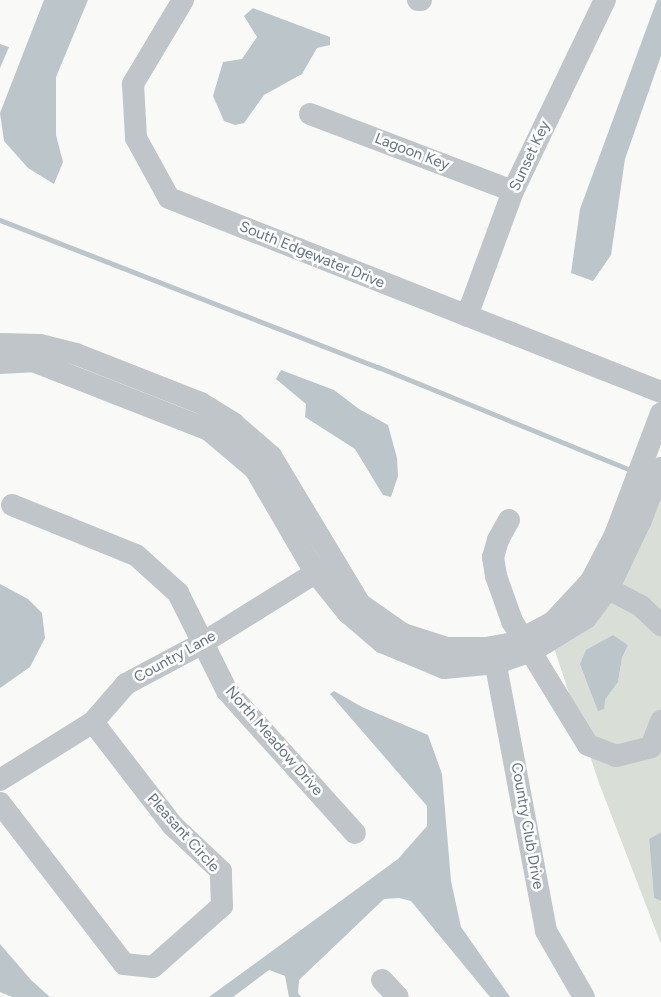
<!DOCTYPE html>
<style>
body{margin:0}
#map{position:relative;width:661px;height:997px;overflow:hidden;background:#f9f9f7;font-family:Figtree,sans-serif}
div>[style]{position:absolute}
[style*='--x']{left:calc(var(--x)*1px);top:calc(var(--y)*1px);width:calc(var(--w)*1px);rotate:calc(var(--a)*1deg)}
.green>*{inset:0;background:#d9ded7}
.water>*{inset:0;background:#bbc5ca}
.stream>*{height:5px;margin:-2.5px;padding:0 2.5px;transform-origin:2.5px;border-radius:2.5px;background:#bbc5ca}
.minor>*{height:22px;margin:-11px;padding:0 11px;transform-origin:11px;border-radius:11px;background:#c0c5c9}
span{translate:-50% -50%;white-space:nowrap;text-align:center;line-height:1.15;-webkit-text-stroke:5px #fff;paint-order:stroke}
.street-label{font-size:15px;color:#667481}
</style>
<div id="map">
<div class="green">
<div style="clip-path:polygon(evenodd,661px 477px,661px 832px,649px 839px,654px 898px,661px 901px,661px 944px,599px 783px,550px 636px,661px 477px,613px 635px,628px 645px,622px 658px,618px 682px,605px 700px,613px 635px)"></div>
</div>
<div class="water">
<div style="clip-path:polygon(44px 0,88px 0,56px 77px,56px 135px,63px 162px,54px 184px,28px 168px,4px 141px,0 113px)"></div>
<div style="clip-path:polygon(657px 0,661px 0,661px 56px,625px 159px,611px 255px,593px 281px,571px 273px,580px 209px)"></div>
<div style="clip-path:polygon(253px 8px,330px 37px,330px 45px,317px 48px,302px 74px,264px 95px,244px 123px,235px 125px,224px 121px,213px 96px,223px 62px,242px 59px,257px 37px,244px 16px)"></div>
<div style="clip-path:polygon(0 44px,9px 47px,0 68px)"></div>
<div style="clip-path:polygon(281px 370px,334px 390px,359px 409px,388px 425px,397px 458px,398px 476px,391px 497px,383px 495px,355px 449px,305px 417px,306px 404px,276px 379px)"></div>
<div style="clip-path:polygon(0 584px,28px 599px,42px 613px,45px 638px,30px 667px,0 688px)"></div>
<div style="clip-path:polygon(613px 635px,628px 645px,622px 658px,618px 682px,605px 700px,604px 709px,598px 711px,580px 664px,586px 650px)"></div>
<div style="clip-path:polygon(334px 691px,362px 707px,428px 735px,442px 774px,451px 881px,461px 927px,510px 997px,490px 997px,411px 901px,399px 898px,384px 899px,299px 980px,298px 993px,301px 997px,289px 997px,285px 976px,269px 970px,233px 997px,209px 997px,398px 859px,427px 826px,427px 806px,330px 694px)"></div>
<div style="clip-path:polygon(661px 832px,661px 901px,654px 898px,649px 839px)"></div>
<div style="clip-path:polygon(0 944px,31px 980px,50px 997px,12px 997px,0 992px)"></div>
</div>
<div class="stream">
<div style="--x:0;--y:220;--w:406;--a:21.3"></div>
<div style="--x:378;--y:367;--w:272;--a:22.2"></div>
</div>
<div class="minor">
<div style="--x:183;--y:0;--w:98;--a:120.8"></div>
<div style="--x:133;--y:84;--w:54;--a:86.8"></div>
<div style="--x:136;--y:138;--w:68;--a:61.2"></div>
<div style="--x:169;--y:198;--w:529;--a:21.52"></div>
<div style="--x:418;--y:0;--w:3;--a:0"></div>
<div style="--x:310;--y:114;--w:217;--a:20.8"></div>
<div style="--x:467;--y:316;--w:133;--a:-69.8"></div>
<div style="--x:513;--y:191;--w:212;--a:-64.3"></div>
<div style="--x:0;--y:344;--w:40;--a:1.4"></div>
<div style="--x:40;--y:345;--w:37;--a:14"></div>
<div style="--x:76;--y:354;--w:134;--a:21.4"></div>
<div style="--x:201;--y:403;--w:39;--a:32"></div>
<div style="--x:234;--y:424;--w:49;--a:40.9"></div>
<div style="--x:271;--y:456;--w:173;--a:59"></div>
<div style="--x:360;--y:604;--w:52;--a:34.9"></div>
<div style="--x:403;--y:634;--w:46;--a:17.7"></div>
<div style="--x:447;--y:648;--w:39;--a:0"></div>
<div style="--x:486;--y:648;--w:28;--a:-10"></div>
<div style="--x:514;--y:643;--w:44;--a:-28.3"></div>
<div style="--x:553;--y:622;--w:56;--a:-47.2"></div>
<div style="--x:591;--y:581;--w:52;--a:-62.4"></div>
<div style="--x:615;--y:535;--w:130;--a:-69.3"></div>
<div style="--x:0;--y:363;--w:33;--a:-3"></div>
<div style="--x:33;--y:361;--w:189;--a:21.4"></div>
<div style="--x:209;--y:430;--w:60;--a:40.3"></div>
<div style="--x:255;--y:469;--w:119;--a:59.8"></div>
<div style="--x:315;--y:572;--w:53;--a:51.2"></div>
<div style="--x:348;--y:613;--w:45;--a:40.5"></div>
<div style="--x:382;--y:642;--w:67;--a:22.8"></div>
<div style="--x:444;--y:668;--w:53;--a:-5.4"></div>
<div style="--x:497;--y:663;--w:37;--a:-19"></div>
<div style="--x:532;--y:651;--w:63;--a:-31.4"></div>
<div style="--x:586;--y:618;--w:39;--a:-53"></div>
<div style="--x:609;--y:587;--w:74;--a:-64.5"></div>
<div style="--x:641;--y:520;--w:56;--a:-69"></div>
<div style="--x:12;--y:505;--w:134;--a:22"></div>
<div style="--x:136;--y:555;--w:57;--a:42.1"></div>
<div style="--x:178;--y:593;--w:110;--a:63.4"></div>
<div style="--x:227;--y:691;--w:191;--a:48"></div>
<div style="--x:509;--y:520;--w:23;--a:119"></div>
<div style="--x:498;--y:540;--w:18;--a:106"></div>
<div style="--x:493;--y:557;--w:19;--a:81"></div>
<div style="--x:496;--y:576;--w:48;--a:70.4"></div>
<div style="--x:512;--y:621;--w:145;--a:58.5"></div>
<div style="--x:588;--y:745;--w:30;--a:21"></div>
<div style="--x:616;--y:756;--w:36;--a:-14"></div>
<div style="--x:651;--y:747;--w:28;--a:-69"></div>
<div style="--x:595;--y:582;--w:52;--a:27.6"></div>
<div style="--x:641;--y:606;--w:28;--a:44"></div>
<div style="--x:493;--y:650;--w:286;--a:79.3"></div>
<div style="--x:546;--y:931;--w:76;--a:60.1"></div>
<div style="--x:0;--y:780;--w:110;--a:-31.9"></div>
<div style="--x:93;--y:722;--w:50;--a:-49"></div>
<div style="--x:126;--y:684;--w:85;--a:-28.1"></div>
<div style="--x:201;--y:644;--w:150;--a:-31.9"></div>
<div style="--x:0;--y:803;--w:203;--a:52.4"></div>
<div style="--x:124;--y:964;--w:29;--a:6"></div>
<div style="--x:153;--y:967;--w:92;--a:-41.5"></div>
<div style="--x:222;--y:906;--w:35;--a:-92"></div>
<div style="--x:221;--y:871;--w:66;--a:-136.8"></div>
<div style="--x:173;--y:826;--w:131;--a:-127.6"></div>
<div style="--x:382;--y:980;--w:23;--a:47"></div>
</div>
<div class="street-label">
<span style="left:412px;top:152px;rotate:21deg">Lagoon Key</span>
<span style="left:530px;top:156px;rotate:-65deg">Sunset Key</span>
<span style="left:312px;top:255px;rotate:22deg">South Edgewater Drive</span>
<span style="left:175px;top:657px;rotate:-29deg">Country Lane</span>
<span style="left:274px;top:741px;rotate:49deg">North Meadow Drive</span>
<span style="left:527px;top:826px;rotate:80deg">Country Club Drive</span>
<span style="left:183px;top:833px;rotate:48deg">Pleasant Circle</span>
</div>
</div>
